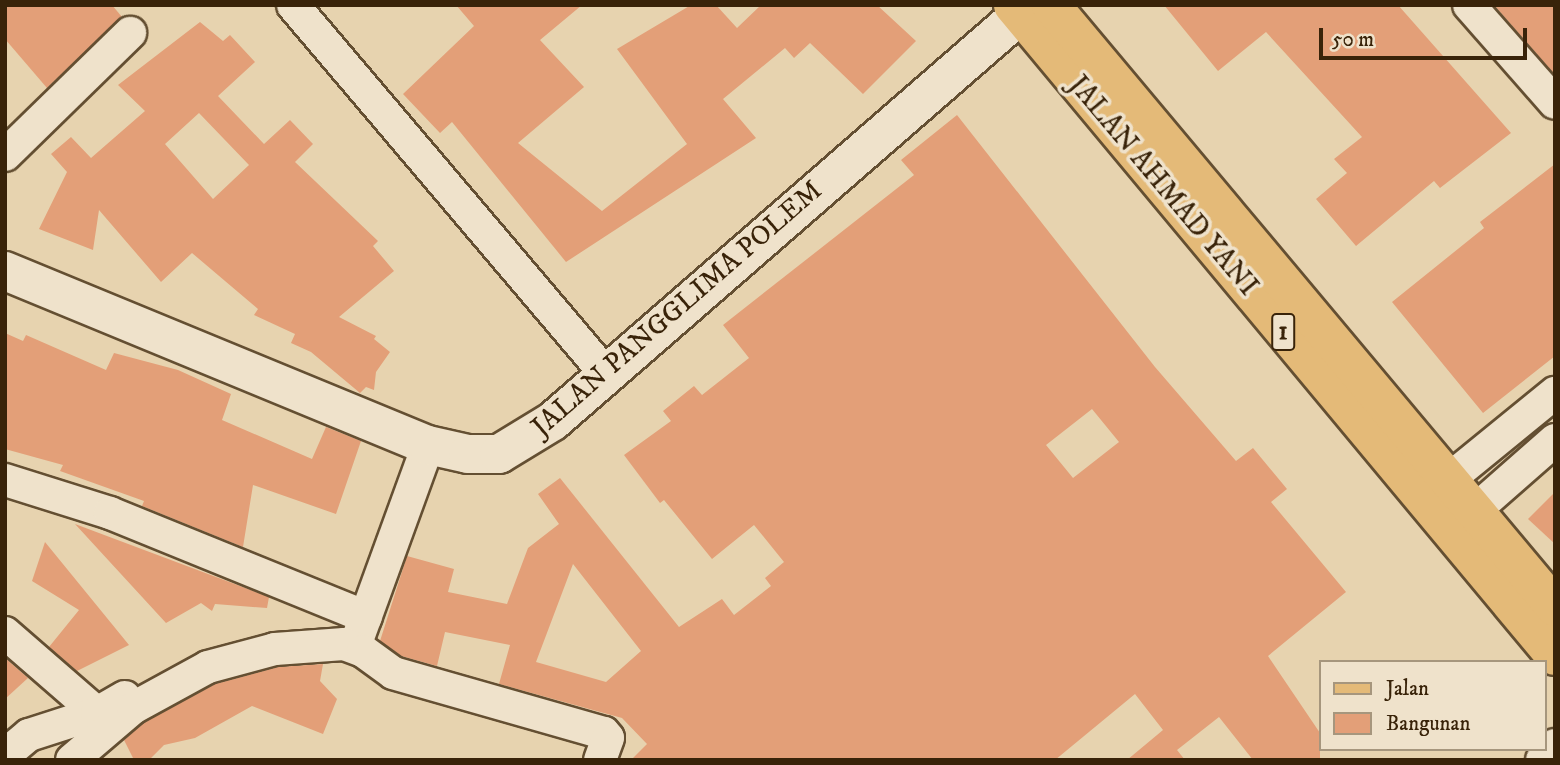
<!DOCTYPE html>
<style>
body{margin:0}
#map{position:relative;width:1560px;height:765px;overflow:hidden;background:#e7d3af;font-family:"IM FELL DW Pica",serif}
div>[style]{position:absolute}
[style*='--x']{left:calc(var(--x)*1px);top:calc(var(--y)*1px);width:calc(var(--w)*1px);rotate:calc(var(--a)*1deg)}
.building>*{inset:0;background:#e39f78}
.roads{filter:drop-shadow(2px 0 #644f32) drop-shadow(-2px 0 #644f32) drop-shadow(0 2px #644f32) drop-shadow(0 -2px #644f32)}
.minor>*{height:32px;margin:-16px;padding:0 16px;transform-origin:16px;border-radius:16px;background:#efe2cb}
.tertiary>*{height:38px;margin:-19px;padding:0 19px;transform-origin:19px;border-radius:19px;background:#efe2cb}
.primary>*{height:38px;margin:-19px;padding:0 19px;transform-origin:19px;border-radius:19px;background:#e4ba78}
span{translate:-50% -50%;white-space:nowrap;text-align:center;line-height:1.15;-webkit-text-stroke:7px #efe2cb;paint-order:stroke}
.shield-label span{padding:2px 5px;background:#efe2cb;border:2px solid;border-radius:5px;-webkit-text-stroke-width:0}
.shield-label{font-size:26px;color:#392309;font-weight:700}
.street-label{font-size:28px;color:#392309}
.frame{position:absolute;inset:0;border:7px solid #392309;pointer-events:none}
.legend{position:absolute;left:1319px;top:660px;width:228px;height:91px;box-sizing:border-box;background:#efe2cb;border:2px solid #a6967d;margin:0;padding:9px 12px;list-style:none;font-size:21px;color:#392309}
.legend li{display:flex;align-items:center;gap:14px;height:35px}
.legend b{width:35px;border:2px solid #a6967d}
.scale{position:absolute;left:1319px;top:28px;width:208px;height:32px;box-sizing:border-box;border:4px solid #392309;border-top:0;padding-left:9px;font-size:21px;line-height:24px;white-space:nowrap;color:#392309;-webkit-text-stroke:5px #efe2cb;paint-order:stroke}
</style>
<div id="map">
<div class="building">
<div style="clip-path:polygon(5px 5px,112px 5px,122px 17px,47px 88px,5px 39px)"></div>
<div style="clip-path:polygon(456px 5px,582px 5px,540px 40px,584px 87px,518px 143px,602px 211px,687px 144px,617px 49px,691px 5px,716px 5px,737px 28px,761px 5px,877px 5px,916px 41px,863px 94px,810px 43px,794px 58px,785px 48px,723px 99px,756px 138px,566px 262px,452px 122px,440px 133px,403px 94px,474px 26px)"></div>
<div style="clip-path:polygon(1164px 5px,1398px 5px,1511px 133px,1440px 188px,1434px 181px,1356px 246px,1316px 199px,1347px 173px,1334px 159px,1362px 137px,1266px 32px,1218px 71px)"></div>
<div style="clip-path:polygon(1494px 5px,1555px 5px,1555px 75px)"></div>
<div style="clip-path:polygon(evenodd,200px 22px,223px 41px,230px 35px,255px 62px,218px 96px,264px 144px,290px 120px,313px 144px,295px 162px,378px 241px,373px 246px,394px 271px,339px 317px,376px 336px,374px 339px,390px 352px,376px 372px,374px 390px,366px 387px,360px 393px,311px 352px,291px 343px,295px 334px,254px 315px,258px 309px,192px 253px,161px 282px,99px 210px,93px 250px,39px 229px,67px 172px,51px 154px,71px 137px,91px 158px,145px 111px,118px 85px,200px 22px,199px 113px,249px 165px,213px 199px,165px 144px,199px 113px)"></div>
<div style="clip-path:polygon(evenodd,957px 115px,1155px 367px,1236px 461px,1253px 448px,1287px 489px,1271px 502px,1346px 592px,1268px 656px,1320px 733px,1320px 760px,1253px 760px,1219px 717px,1177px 750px,1185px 760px,1127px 760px,1163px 730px,1135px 694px,1055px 760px,631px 760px,647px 744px,622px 718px,499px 684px,510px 645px,445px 632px,437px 666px,401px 656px,380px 641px,407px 556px,454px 569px,448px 592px,507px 604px,528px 548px,559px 524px,538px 494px,560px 478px,679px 627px,722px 599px,734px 615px,771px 586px,765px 578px,784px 562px,754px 525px,712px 559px,664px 500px,660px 503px,624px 455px,671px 421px,663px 411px,694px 386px,702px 395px,749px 358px,723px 325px,914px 175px,901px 160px,957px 115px,1092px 409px,1119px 442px,1073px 478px,1046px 445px,1092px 409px,957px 115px,573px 564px,641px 651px,606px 682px,536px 662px,573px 564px)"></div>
<div style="clip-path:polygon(1555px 164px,1555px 356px,1483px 413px,1392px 302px,1484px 228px,1480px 222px)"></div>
<div style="clip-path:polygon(5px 333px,23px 341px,26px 335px,106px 370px,114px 353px,178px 370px,231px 394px,222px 420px,312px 459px,326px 427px,361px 441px,336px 514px,253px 485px,243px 547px,142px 506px,144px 501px,60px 471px,63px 465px,5px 449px)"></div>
<div style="clip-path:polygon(1555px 492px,1555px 544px,1528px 519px)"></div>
<div style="clip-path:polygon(75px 524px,269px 597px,267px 608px,215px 604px,212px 611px,201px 603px,166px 623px)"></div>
<div style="clip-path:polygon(45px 542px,129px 645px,77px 671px,49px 647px,79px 610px,32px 581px)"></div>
<div style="clip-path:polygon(5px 658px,28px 678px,5px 699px)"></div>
<div style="clip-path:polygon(323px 664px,320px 681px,337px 699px,323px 734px,252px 706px,195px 738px,164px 745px,149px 760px,134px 760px,124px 740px,143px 723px,215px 684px,278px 667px)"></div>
</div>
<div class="roads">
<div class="minor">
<div style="--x:293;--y:5;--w:485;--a:49.7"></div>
<div style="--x:1469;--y:5;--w:130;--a:48.7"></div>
<div style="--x:5;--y:155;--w:175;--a:-44.3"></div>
<div style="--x:5;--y:480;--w:110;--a:17.4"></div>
<div style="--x:110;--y:513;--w:276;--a:22.1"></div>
<div style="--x:1431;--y:494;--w:160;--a:-39.2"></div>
<div style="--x:1456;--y:527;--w:132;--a:-41.3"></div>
<div style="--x:5;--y:633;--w:122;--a:41"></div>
<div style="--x:359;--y:635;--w:202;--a:-70"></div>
<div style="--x:5;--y:755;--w:31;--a:-40"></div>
<div style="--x:29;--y:735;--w:71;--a:-17.9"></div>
<div style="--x:97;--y:713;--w:32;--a:-30"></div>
<div style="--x:72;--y:760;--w:80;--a:-40.4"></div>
<div style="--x:133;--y:708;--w:85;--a:-28.7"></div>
<div style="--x:208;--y:667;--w:69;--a:-15"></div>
<div style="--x:275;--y:649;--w:69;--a:-4.1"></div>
<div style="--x:344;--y:644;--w:20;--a:20"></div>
<div style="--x:363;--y:651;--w:37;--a:36"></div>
<div style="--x:393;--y:673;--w:219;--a:15.9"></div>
<div style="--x:604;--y:733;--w:6;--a:51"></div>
<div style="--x:608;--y:738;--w:23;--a:110"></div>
<div style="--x:1542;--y:760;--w:20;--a:-49"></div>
</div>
<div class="tertiary">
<div style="--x:5;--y:271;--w:457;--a:22.4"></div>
<div style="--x:428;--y:445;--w:41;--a:12.7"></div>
<div style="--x:468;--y:454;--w:31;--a:0"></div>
<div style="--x:499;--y:454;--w:63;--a:-31.4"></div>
<div style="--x:553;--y:421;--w:634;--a:-41.03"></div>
</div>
<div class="primary">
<div style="--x:1013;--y:5;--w:847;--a:50.22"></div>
<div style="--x:1051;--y:5;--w:785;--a:50.06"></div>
</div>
</div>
<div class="shield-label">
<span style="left:1283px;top:332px">1</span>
</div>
<div class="street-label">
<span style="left:1163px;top:186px;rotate:50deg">JALAN AHMAD YANI</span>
<span style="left:677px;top:309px;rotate:-41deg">JALAN PANGGLIMA POLEM</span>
</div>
<div class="frame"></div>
<ul class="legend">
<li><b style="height:9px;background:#e4ba78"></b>Jalan</li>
<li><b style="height:19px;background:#e39f78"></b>Bangunan</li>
</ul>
<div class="scale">50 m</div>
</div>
